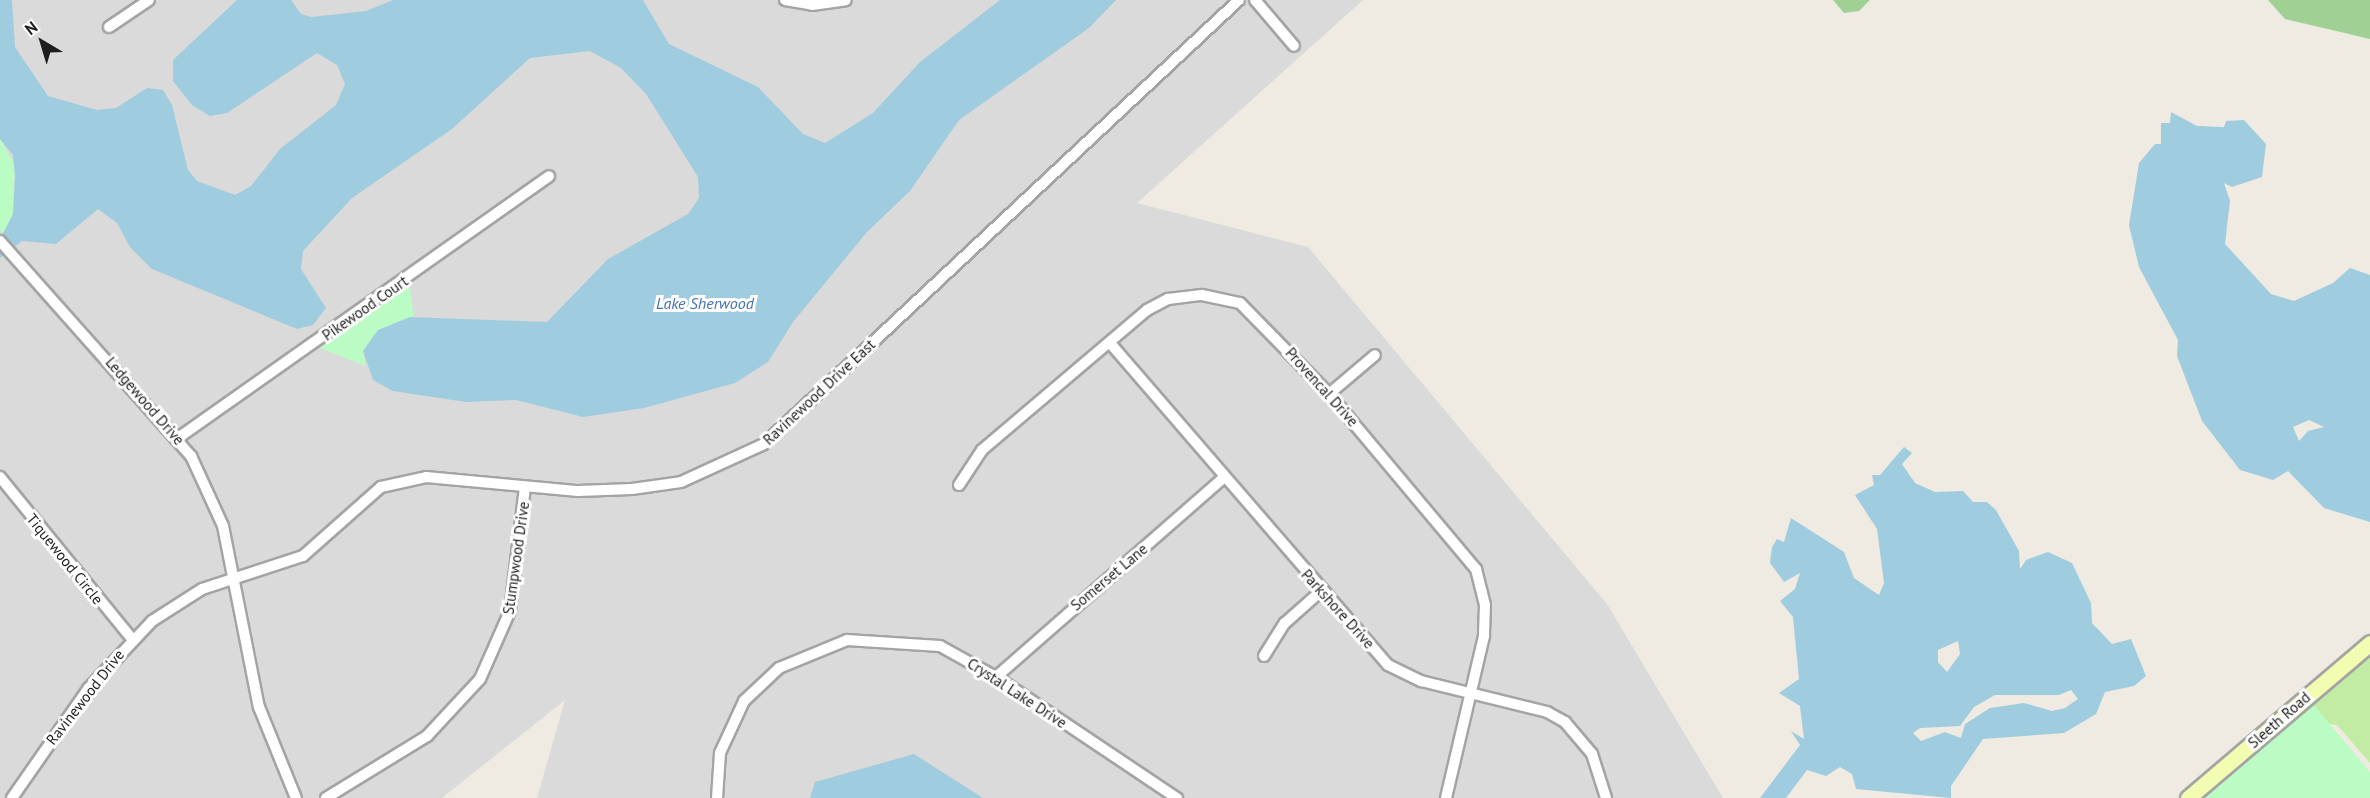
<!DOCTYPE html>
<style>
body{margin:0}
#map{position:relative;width:2370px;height:798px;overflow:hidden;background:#efebe2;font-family:"PT Sans",sans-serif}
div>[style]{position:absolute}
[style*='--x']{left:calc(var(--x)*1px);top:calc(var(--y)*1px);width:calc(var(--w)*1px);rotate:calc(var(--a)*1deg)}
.residential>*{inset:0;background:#dbdada}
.grass>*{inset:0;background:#c2eca4}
.forest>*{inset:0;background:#a1d094}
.park>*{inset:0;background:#bbfcc5}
.water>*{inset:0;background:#9fccdf}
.roads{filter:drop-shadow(2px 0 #a4a4a4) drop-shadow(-2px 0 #a4a4a4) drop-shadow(0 2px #a4a4a4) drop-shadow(0 -2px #a4a4a4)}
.street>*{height:10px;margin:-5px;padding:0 5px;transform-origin:5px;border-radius:5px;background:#fff}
.secondary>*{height:15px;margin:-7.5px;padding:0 7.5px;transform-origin:7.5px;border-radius:7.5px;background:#f3fdb2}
span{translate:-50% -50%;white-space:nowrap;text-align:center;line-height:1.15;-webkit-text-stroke:6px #fff;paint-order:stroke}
.street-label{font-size:15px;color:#1d1d1d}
.water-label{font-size:16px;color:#4573b1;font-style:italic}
.north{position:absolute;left:12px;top:12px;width:60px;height:60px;-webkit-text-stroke:4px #fff;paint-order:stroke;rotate:322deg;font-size:16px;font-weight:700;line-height:24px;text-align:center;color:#1d1d1d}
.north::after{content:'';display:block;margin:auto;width:21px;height:27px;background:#1d1d1d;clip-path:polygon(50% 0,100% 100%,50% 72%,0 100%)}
</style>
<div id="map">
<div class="residential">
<div style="clip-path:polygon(0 0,1363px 0,1137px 203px,1308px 247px,1607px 604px,1723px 798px,537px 798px,565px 700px,442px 798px,0 798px)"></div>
</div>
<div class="grass">
<div style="clip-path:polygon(2370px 655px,2370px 763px,2337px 725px,2329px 724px,2207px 798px)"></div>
</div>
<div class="forest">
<div style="clip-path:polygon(1833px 0,1870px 0,1859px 11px,1844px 13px)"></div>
<div style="clip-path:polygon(2268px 0,2370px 0,2370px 39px,2285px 19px)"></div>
</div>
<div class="park">
<div style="clip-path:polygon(0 139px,15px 165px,13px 214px,5px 235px,0 230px)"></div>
<div style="clip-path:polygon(409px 282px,414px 317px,378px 330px,363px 351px,366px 366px,320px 348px)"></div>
<div style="clip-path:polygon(2314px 705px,2370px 772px,2370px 798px,2205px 798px)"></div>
</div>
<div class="water">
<div style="clip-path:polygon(0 0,12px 0,15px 47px,48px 96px,97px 110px,116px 108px,147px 88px,163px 90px,172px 105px,188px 170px,197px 181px,235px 195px,251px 186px,280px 149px,336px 105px,345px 84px,337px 65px,317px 53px,227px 113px,210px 116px,192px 105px,173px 81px,173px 60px,237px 0,291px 0,301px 14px,311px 17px,366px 11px,393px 0,643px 0,669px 44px,758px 87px,803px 134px,825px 143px,873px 113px,920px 62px,1000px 0,1116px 0,1089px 28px,959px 120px,910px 191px,867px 232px,793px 322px,768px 362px,735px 383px,644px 408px,583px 417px,516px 400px,466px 402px,393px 391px,373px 380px,363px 351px,378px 330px,410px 317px,547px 322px,608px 259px,688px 214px,699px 198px,698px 177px,646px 94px,621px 68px,590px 51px,530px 58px,452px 129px,352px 198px,303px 251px,301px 269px,326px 308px,313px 325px,297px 329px,152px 269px,130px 247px,117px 223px,98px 209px,56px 244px,22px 241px,0 258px,0 239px,13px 214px,15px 176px,13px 155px,0 139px)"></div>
<div style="clip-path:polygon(evenodd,2171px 112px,2197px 126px,2224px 127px,2226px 121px,2244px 120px,2266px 144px,2262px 177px,2232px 187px,2224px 183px,2230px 201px,2225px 244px,2271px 294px,2294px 301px,2333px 283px,2350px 268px,2370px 275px,2370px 522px,2324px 508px,2288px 471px,2273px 480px,2240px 470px,2202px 421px,2177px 356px,2178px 340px,2139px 267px,2129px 225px,2139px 163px,2155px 144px,2161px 144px,2161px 123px,2170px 123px,2171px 112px,2309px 420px,2324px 427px,2308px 431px,2299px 441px,2293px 427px,2309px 420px)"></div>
<div style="clip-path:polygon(evenodd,1904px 447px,1912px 453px,1902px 464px,1915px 483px,1935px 492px,1963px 491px,1973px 502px,1987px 502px,1996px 510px,2019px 551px,2020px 569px,2026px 560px,2048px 552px,2072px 563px,2091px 603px,2092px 623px,2112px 644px,2131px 639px,2146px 676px,2134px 686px,2105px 692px,2096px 714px,2064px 733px,1983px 739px,1951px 786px,1951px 798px,1856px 789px,1852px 774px,1840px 767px,1826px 776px,1807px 770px,1786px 798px,1760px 798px,1800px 745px,1791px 731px,1804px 739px,1800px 706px,1779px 693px,1799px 679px,1793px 617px,1780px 601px,1795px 589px,1800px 573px,1784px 582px,1770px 563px,1772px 547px,1777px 539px,1784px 542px,1791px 518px,1844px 552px,1854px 578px,1879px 595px,1884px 583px,1877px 529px,1855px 495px,1874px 485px,1872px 475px,1880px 475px,1904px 447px,1958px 641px,1960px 654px,1947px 672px,1938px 662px,1938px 650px,1958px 641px,1904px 447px,2071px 690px,2078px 699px,2065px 708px,2052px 711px,2024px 703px,1990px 708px,1965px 724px,1961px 738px,1945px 732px,1921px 741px,1913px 733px,1920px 728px,1960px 726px,1974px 707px,1995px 695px,2059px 695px,2071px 690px)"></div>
<div style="clip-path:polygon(914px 754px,983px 798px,810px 798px,815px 782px)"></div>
</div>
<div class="roads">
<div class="street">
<div style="--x:785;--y:0;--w:27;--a:10"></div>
<div style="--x:812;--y:5;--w:34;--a:-8"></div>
<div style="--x:1255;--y:0;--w:60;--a:49.7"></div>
<div style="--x:109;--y:27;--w:48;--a:-34"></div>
<div style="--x:0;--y:241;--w:288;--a:48.4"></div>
<div style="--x:191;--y:456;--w:77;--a:65.4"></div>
<div style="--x:223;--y:526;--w:185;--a:78.8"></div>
<div style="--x:259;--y:707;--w:98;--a:67.9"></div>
<div style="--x:1110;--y:343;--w:425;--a:49.2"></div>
<div style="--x:1388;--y:665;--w:37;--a:26"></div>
<div style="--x:1421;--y:681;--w:130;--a:13.8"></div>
<div style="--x:1547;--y:712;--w:21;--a:29"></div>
<div style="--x:1565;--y:722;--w:42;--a:49.8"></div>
<div style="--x:1592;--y:754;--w:46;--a:72.3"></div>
<div style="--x:1329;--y:394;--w:60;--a:-40.3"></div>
<div style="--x:178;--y:438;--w:454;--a:-35.2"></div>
<div style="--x:0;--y:477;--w:209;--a:50.8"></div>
<div style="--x:959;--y:485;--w:42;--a:-56.7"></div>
<div style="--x:982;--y:450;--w:216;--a:-40.3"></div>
<div style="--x:1147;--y:310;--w:24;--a:-28"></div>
<div style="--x:1168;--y:299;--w:34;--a:-7"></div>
<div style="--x:1202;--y:295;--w:39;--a:12"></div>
<div style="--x:1240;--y:303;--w:127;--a:45.6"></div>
<div style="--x:1329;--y:394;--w:229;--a:50"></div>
<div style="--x:1476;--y:569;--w:37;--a:76"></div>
<div style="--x:1485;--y:605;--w:31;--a:92"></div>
<div style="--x:1484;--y:636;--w:166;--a:103.2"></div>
<div style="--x:1264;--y:656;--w:39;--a:-58"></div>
<div style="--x:1285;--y:623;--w:48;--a:-41.6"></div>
<div style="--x:996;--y:677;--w:302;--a:-41.2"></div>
<div style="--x:12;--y:798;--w:133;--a:-55.1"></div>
<div style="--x:88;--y:689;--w:93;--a:-46.7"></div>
<div style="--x:152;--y:621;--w:59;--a:-32.6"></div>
<div style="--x:202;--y:589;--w:106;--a:-18.1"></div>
<div style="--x:303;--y:556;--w:104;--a:-41.5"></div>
<div style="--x:381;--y:487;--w:46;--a:-12.5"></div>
<div style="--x:426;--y:477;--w:153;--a:5.3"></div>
<div style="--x:578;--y:491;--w:54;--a:-2.1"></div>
<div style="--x:632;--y:489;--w:49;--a:-8.1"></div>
<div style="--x:681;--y:482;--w:91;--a:-24.6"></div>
<div style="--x:764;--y:444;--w:650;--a:-43.07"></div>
<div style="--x:326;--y:798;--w:119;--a:-31.5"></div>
<div style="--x:427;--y:736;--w:78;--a:-47.1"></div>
<div style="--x:480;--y:679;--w:74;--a:-66.2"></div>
<div style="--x:510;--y:611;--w:125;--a:-83.1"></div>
<div style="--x:717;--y:798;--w:45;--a:-86.2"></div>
<div style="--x:720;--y:753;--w:57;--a:-65.2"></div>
<div style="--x:744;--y:701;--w:48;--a:-43.3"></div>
<div style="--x:779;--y:668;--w:74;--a:-22.4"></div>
<div style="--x:847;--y:640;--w:93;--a:3.7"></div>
<div style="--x:940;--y:646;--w:64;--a:29"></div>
<div style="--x:996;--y:677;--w:218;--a:33.8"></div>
</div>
<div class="secondary">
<div style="--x:2188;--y:798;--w:239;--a:-40.4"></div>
</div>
</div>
<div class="street-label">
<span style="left:365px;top:308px;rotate:-35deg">Pikewood Court</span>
<span style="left:1322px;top:387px;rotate:48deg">Provencal Drive</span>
<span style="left:819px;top:392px;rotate:-43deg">Ravinewood Drive East</span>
<span style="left:145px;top:401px;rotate:49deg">Ledgewood Drive</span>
<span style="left:516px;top:558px;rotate:-82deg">Stumpwood Drive</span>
<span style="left:65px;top:559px;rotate:51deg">Tiquewood Circle</span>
<span style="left:1109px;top:577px;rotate:-40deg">Somerset Lane</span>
<span style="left:1338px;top:609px;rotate:48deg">Parkshore Drive</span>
<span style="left:1017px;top:693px;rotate:33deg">Crystal Lake Drive</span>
<span style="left:85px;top:697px;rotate:-52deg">Ravinewood Drive</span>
<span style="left:2279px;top:720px;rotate:-41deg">Sleeth Road</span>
</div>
<div class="water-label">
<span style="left:705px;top:303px">Lake Sherwood</span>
</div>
<div class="north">N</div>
</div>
